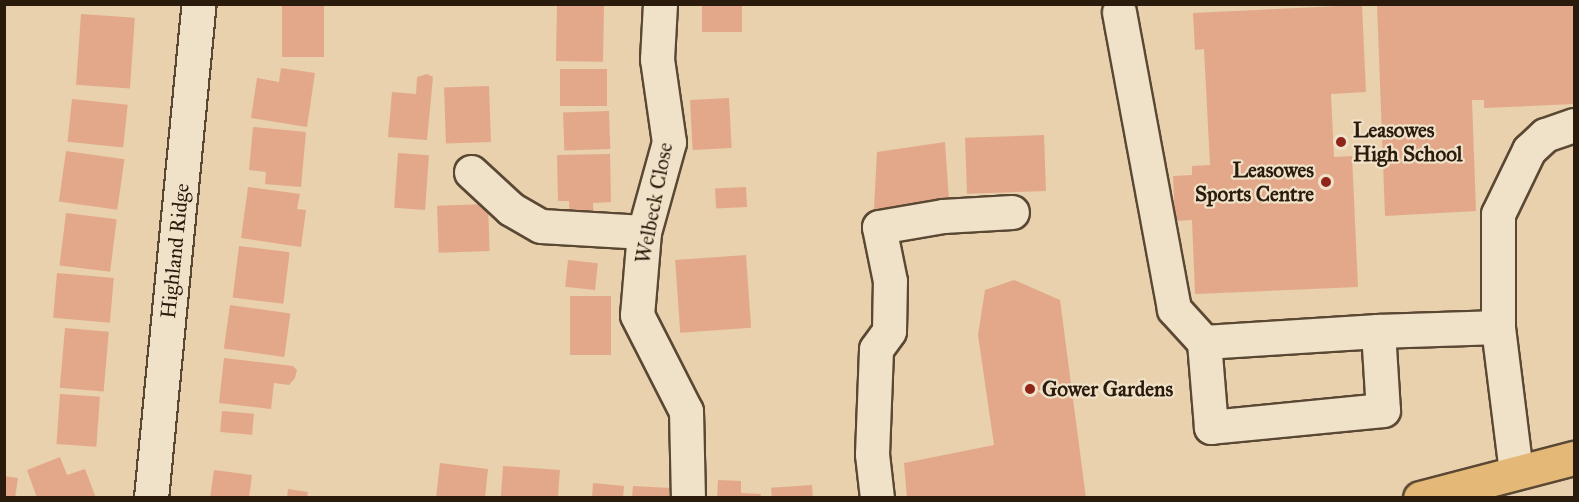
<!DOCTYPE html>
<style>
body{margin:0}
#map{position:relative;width:1579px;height:502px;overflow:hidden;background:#e8d1ac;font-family:"IM FELL Great Primer",serif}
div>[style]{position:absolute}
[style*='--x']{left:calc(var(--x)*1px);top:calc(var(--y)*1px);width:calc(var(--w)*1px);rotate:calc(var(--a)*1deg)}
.building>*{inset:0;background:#e3a88a;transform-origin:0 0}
.roads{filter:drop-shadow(2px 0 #5a4834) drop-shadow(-2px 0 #5a4834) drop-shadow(0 2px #5a4834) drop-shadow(0 -2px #5a4834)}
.minor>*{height:33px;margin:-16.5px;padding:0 16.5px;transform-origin:16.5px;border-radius:16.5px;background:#f0e1c9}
.major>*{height:33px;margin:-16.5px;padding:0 16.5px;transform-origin:16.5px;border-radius:16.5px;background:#e4b876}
.dots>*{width:16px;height:16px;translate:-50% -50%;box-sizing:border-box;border:3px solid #f0e1c9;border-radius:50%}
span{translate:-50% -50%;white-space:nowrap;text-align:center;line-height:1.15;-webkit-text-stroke:4.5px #f0e1c9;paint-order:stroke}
.poi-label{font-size:21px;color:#2a1b0c;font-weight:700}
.left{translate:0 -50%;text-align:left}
.right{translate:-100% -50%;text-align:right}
.street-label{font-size:21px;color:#2a1b0c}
.frame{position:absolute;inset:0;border:6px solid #2a1b0c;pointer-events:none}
</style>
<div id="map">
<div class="building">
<div style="left:282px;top:4px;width:42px;height:53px"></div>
<div style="left:557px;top:4px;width:47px;height:57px;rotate:1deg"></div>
<div style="left:702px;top:4px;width:40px;height:28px"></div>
<div style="clip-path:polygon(1377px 4px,1574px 4px,1574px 104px,1484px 108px,1484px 100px,1472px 100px,1476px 211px,1385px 216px)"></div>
<div style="clip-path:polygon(1362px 5px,1366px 92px,1331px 94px,1334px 157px,1352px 156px,1358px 287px,1195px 294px,1192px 220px,1175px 221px,1173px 176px,1192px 175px,1192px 166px,1210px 165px,1204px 49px,1195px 50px,1193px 13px)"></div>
<div style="left:81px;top:14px;width:54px;height:71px;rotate:4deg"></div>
<div style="clip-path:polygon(281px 68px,315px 73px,307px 127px,251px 118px,257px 78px,279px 82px)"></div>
<div style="left:607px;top:69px;width:37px;height:47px;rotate:90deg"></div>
<div style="clip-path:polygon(427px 74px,433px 77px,427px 140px,388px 137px,392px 92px,416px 94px,417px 77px)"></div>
<div style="left:489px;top:86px;width:56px;height:45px;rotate:88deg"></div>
<div style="left:729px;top:98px;width:50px;height:39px;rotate:87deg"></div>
<div style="left:72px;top:99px;width:56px;height:43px;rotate:6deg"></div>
<div style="left:609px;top:111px;width:38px;height:46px;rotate:88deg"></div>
<div style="clip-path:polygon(253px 127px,306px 132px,301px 187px,265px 184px,266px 172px,249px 170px)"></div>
<div style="left:1044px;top:135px;width:56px;height:79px;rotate:88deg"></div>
<div style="clip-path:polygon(945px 142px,949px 201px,874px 209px,877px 152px)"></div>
<div style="left:66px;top:151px;width:59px;height:51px;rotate:8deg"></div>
<div style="left:398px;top:153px;width:31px;height:55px;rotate:4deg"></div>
<div style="clip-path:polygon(610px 154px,611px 202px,593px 203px,594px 220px,570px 221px,569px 201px,558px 201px,557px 155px)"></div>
<div style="clip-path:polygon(248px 187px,300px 194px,297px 209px,306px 210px,301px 247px,241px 238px)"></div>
<div style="left:746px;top:187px;width:20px;height:31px;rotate:87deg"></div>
<div style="left:488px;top:204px;width:47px;height:51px;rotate:88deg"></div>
<div style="left:66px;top:213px;width:51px;height:53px;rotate:7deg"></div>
<div style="left:239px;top:246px;width:51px;height:52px;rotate:7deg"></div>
<div style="left:746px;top:255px;width:73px;height:71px;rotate:86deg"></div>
<div style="left:568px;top:260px;width:30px;height:27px;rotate:6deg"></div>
<div style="left:57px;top:273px;width:57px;height:45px;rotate:5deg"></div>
<div style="clip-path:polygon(1014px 280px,1060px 300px,1086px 498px,907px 498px,904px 463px,994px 445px,978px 335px,985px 290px)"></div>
<div style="left:570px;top:296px;width:41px;height:59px"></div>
<div style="left:230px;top:305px;width:61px;height:44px;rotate:8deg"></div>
<div style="left:65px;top:328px;width:44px;height:60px;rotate:5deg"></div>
<div style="clip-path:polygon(224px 358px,293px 366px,297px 370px,295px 378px,289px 385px,274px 383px,271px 409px,219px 403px)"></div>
<div style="left:60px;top:394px;width:40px;height:50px;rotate:4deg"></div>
<div style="left:222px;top:411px;width:32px;height:21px;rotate:5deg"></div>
<div style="clip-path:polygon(60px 457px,67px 475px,85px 469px,96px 498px,37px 498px,27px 470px)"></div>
<div style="clip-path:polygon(440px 463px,488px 469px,485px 498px,436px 498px)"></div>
<div style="left:503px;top:466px;width:57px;height:32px;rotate:4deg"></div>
<div style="clip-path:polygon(214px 470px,252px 475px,249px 498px,210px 498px)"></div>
<div style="clip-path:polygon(4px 476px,18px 478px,15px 498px,4px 498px)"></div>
<div style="clip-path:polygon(718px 480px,741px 481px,741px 493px,761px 494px,760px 498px,717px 498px)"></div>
<div style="clip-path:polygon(593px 483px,624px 486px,623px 498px,592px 498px)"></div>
<div style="left:812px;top:485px;width:13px;height:41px;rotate:86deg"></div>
<div style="clip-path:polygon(633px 486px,671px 488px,671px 498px,632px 498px)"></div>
<div style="clip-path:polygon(288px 489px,308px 492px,307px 498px,287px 498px)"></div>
</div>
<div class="roads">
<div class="minor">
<div style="--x:660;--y:4;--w:55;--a:93.1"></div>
<div style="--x:657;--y:59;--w:84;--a:81.8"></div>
<div style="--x:669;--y:142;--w:93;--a:105.5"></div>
<div style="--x:644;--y:232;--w:83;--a:94.8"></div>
<div style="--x:637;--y:315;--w:108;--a:63"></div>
<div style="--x:686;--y:411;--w:87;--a:88.7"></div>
<div style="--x:1119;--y:12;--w:302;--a:79.5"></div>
<div style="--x:1174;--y:309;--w:45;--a:47.7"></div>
<div style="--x:471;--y:172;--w:54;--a:42.8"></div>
<div style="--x:511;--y:209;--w:34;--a:30"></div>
<div style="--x:541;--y:226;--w:103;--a:3.3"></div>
<div style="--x:1378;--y:331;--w:79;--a:86.4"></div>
<div style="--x:1383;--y:410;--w:173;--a:174.4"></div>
<div style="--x:1211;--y:427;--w:85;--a:-94.7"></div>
<div style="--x:1204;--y:342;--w:174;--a:-3.6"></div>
<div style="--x:1378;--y:331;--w:120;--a:-1.9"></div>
<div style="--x:1516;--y:472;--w:146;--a:-97.1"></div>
<div style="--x:1498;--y:327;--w:113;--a:-90"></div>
<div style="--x:1498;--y:214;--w:71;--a:-64.2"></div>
<div style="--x:1529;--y:150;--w:22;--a:-43"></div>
<div style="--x:1545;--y:135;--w:31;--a:-19"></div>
<div style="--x:151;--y:498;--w:496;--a:-84.5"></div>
<div style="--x:877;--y:498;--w:44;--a:-96.5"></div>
<div style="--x:872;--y:454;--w:105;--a:-87.8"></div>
<div style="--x:876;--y:349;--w:22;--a:-54"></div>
<div style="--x:889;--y:331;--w:50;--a:-88.9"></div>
<div style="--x:890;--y:281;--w:55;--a:-101.5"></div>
<div style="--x:879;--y:227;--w:65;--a:-9.8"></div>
<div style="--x:943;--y:216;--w:69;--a:-3.3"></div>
</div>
<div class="major">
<div style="--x:1420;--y:498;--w:159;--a:-14.6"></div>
</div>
</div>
<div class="dots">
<div style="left:1341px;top:142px;background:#8f2418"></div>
<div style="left:1326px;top:182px;background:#8f2418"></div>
<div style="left:1030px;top:389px;background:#8f2418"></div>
</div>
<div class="poi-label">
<span class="left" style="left:1353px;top:142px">Leasowes<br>High School</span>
<span class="right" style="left:1314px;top:182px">Leasowes<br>Sports Centre</span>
<span class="left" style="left:1042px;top:389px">Gower Gardens</span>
</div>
<div class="street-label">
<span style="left:654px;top:203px;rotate:-79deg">Welbeck Close</span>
<span style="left:175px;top:251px;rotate:-84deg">Highland Ridge</span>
</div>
<div class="frame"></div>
</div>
